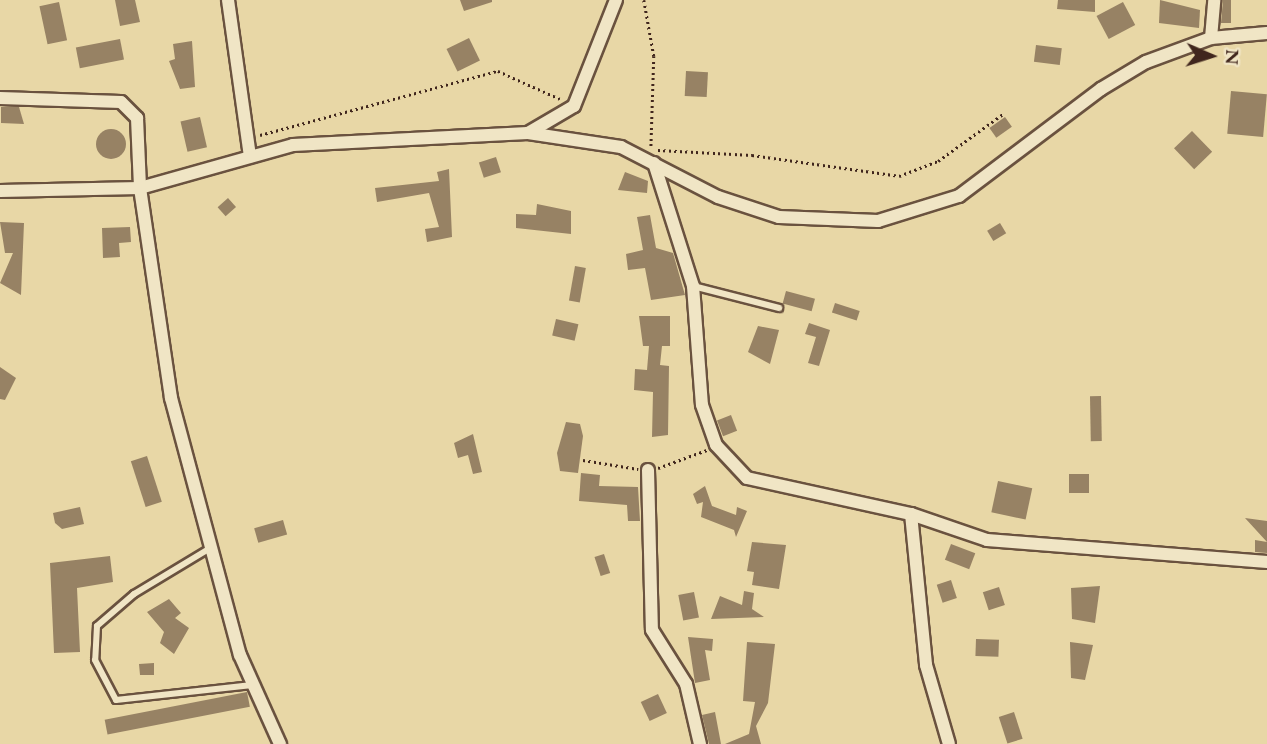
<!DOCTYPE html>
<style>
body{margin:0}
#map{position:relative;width:1267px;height:744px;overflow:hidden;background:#e8d7a6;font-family:"EB Garamond",serif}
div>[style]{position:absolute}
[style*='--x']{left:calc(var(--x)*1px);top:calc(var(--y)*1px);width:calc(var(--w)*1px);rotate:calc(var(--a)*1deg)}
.building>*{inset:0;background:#978264;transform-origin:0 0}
.round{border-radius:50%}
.path>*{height:2.5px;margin-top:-1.25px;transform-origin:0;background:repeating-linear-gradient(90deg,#40261d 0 2px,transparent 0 5.5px)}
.roads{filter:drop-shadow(2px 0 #6a523f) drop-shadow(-2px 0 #6a523f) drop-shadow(0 2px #6a523f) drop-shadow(0 -2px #6a523f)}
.lane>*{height:6px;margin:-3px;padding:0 3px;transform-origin:3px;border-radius:3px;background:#f0e5c5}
.street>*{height:12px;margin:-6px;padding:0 6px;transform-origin:6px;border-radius:6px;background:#f0e5c5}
span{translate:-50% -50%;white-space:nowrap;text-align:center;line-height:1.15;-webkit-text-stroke:5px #f0e5c5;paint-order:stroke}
.north{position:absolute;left:1176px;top:21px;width:70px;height:70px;-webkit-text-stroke:5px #f0e5c5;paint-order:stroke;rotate:93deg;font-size:19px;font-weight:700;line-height:28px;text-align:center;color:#40261d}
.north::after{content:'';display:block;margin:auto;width:24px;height:32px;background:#40261d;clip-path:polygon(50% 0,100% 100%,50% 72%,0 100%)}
</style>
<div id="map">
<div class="building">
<div style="clip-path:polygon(115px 0,135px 0,140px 22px,120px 26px)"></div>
<div style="clip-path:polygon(460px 0,492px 0,492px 2px,464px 11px)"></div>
<div style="clip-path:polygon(1058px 0,1095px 0,1095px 12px,1057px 9px)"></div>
<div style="clip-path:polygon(1160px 0,1200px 10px,1199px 28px,1159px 23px)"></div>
<div style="clip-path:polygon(1223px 0,1231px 0,1231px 23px,1221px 23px)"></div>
<div style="left:59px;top:2px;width:39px;height:20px;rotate:78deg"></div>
<div style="left:1123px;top:2px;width:26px;height:30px;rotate:62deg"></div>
<div style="left:469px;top:38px;width:25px;height:25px;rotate:64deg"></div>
<div style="left:120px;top:39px;width:21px;height:45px;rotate:79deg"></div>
<div style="clip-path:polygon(192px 41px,195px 87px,180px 89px,169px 61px,175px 59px,173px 44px)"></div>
<div style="left:1036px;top:45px;width:26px;height:17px;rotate:7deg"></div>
<div style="left:686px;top:71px;width:22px;height:25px;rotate:3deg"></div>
<div style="left:1231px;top:91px;width:36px;height:43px;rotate:5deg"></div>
<div style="clip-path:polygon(1px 107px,19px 107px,24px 124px,1px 123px)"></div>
<div style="left:200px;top:117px;width:31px;height:20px;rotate:77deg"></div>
<div style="left:1005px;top:117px;width:12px;height:19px;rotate:55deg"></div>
<div class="round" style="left:96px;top:129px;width:30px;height:30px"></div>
<div style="left:1192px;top:131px;width:29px;height:25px;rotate:46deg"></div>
<div style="left:496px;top:157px;width:16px;height:18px;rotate:72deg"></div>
<div style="clip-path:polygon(449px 169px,452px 237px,427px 242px,425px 229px,439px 227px,429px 193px,377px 202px,375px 188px,439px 181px,437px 172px)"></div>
<div style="clip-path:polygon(625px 172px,648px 181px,647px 193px,618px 190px)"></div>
<div style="left:228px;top:198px;width:12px;height:14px;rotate:48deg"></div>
<div style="clip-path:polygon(537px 204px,571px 211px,571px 234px,516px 228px,516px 214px,536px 215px)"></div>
<div style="clip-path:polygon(650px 215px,656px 248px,673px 253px,685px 295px,651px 300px,645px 268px,628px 270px,626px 254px,643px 250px,637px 217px)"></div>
<div style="clip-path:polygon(0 222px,24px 223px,21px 295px,0 283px,13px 253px,5px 253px)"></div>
<div style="left:1000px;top:223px;width:12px;height:15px;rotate:59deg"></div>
<div style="clip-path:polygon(130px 227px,131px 242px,119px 243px,120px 257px,103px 258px,102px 228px)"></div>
<div style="left:575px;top:266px;width:11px;height:35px;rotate:10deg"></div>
<div style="left:786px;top:291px;width:30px;height:13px;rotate:15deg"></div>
<div style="left:835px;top:303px;width:26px;height:10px;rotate:18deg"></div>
<div style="clip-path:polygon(639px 316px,670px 316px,670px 346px,662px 346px,660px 365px,669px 366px,668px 435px,652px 437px,653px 392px,634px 390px,635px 369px,647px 370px,649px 346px,643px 346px)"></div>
<div style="left:556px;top:319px;width:23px;height:17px;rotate:13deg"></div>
<div style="clip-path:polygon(809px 323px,830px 330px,819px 366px,808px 363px,816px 337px,805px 334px)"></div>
<div style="clip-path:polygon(758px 326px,779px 330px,770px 364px,748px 352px)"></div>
<div style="clip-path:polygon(0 367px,16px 378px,5px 400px,0 399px)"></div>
<div style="left:1101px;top:396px;width:45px;height:11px;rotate:89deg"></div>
<div style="left:731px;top:415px;width:17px;height:15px;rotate:69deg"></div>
<div style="clip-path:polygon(566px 422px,580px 424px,583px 436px,578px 473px,560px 471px,557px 453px)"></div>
<div style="clip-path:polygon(473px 434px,482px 472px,473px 474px,468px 455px,458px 458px,454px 443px)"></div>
<div style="left:147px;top:456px;width:48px;height:17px;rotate:72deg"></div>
<div style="clip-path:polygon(581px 473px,600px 475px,599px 486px,638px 487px,640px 521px,628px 521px,627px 505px,579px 501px)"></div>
<div style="left:1069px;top:474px;width:20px;height:19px"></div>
<div style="left:998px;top:481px;width:35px;height:32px;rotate:12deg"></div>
<div style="clip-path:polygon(705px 486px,712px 506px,736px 515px,737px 507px,747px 511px,736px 537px,734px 530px,701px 517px,703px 502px,697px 504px,693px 494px)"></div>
<div style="clip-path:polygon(80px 507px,84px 524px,62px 529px,55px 523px,53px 513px)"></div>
<div style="clip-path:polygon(1245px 518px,1267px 521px,1267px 553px,1255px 552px,1255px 540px,1267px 542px)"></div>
<div style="left:283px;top:520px;width:15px;height:30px;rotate:74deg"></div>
<div style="clip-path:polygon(752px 542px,786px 545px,779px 589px,752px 585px,754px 572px,747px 571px)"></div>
<div style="left:951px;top:544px;width:26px;height:17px;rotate:21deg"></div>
<div style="left:604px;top:554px;width:20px;height:10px;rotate:72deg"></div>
<div style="clip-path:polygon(110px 556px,113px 582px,77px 588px,80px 652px,54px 653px,50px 563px)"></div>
<div style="left:951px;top:580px;width:19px;height:15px;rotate:72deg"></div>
<div style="clip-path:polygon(1100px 586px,1095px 623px,1072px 619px,1071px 588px)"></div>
<div style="left:999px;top:587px;width:19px;height:17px;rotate:72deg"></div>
<div style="clip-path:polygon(744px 591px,754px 593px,752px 609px,764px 617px,711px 619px,720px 596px,742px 605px)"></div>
<div style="left:694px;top:592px;width:26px;height:16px;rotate:79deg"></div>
<div style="clip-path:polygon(169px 599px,181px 613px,175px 618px,189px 628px,174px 654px,160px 643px,164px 632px,147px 612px)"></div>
<div style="clip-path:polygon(688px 637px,713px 639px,712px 651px,705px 650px,710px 680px,695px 683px)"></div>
<div style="left:976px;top:639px;width:23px;height:17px;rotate:2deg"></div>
<div style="clip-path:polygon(747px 642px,775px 644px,768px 703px,756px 726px,761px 744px,725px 744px,749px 734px,755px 702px,743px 701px)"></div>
<div style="clip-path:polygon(1070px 642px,1093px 645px,1085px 680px,1071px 678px)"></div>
<div style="clip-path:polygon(154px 663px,154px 675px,140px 675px,139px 664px)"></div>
<div style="left:247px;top:692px;width:15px;height:145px;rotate:79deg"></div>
<div style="left:658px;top:694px;width:21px;height:19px;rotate:65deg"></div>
<div style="clip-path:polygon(715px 712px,721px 744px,709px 744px,702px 715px)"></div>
<div style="left:1014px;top:712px;width:28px;height:16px;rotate:72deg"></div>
</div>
<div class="path">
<div style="--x:644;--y:0;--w:57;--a:79.9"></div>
<div style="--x:654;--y:56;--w:93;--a:91.8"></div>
<div style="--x:260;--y:135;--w:246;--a:-15.1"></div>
<div style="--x:498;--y:71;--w:68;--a:24.3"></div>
<div style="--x:658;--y:150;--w:94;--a:3"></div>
<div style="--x:752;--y:155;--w:148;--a:8.1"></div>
<div style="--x:899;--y:176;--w:42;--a:-21"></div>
<div style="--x:938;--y:161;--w:80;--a:-35.9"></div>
<div style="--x:583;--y:460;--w:56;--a:9.3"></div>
<div style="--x:658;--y:468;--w:52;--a:-20.2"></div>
</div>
<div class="roads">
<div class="lane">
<div style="--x:693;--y:286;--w:89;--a:14.3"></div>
<div style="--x:212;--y:547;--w:91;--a:148.9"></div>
<div style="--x:134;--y:594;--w:49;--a:139.1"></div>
<div style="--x:97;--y:626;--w:34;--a:93"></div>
<div style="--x:95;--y:660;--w:45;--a:62.3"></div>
<div style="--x:116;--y:700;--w:137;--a:-6.3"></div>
</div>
<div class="street">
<div style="--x:228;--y:0;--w:158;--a:82"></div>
<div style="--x:1211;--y:38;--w:38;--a:-85"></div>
<div style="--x:0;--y:98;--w:121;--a:1.9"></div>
<div style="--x:121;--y:102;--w:23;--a:45"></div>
<div style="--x:137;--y:118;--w:70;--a:87.5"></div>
<div style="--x:140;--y:188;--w:212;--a:81.6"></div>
<div style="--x:171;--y:398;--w:266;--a:75"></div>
<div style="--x:240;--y:655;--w:98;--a:65.8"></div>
<div style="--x:528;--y:133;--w:53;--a:-30.4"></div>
<div style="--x:574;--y:106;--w:114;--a:-68.4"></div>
<div style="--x:654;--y:163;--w:129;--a:72.4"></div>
<div style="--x:693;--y:286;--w:119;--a:85.7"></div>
<div style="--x:702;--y:405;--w:42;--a:70.7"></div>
<div style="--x:716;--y:445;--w:45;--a:46.8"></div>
<div style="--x:747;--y:478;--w:168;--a:12.4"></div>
<div style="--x:911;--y:514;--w:80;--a:18.9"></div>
<div style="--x:987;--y:540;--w:281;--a:4.5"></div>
<div style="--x:0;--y:191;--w:140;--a:-1.2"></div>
<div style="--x:140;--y:188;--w:159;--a:-15.7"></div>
<div style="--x:293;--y:145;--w:235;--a:-2.9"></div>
<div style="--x:528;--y:133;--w:94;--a:8.6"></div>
<div style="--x:621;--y:147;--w:109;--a:27.3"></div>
<div style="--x:718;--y:197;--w:64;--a:18.2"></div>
<div style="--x:779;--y:217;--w:99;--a:2.3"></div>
<div style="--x:878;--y:221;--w:85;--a:-17.2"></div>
<div style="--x:959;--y:196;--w:178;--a:-37"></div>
<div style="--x:1101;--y:89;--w:52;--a:-31"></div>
<div style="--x:1146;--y:62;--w:69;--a:-20.3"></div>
<div style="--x:1211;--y:38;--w:56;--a:-5.1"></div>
<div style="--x:648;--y:470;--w:160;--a:88.6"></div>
<div style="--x:652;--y:630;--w:64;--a:57.8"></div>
<div style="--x:686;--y:684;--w:62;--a:76.9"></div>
<div style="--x:911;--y:514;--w:152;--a:84.3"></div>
<div style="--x:926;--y:665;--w:82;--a:73.8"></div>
</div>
</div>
<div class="north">N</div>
</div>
